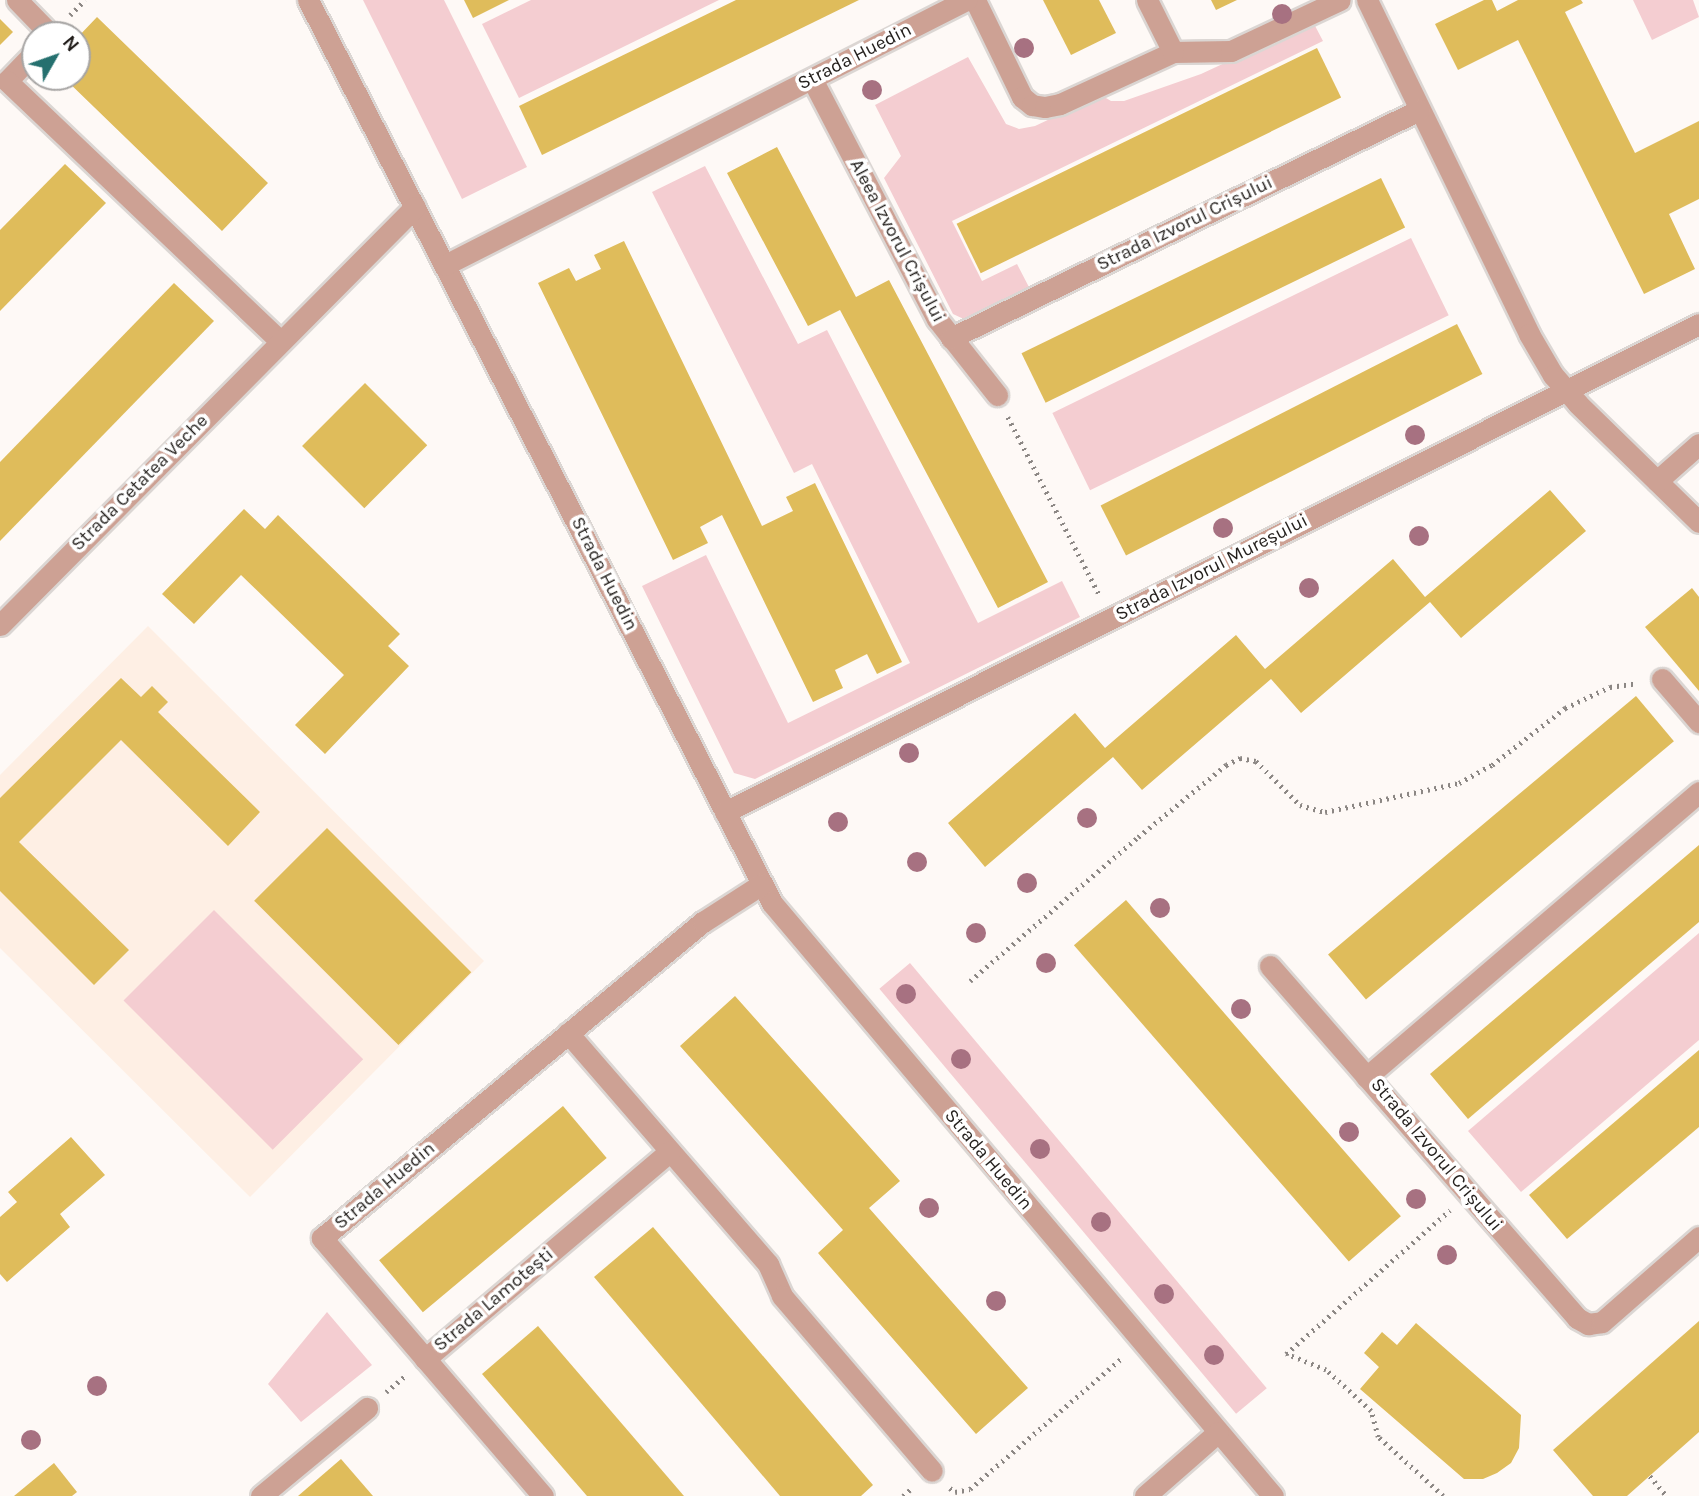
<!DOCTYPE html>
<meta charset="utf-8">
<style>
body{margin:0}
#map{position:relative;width:1699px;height:1496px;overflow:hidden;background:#fef9f6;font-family:Karla,sans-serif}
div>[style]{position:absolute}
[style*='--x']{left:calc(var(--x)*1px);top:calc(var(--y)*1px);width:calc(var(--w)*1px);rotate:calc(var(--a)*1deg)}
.built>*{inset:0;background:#feefe4}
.green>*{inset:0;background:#f4cdd1;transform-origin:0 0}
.building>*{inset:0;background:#dfbc5b;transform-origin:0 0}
.path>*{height:4.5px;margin-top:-2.25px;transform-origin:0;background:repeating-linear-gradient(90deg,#8c8784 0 2px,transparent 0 7px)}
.roads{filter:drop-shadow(2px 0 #dbd6d3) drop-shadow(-2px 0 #dbd6d3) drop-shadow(0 2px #dbd6d3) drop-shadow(0 -2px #dbd6d3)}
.minor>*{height:21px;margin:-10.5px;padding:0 10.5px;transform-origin:10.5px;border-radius:10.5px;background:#cda194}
.trees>*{width:20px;height:20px;margin:-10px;border-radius:50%;background:#a77181}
span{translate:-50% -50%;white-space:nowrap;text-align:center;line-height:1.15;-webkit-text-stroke:7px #fff;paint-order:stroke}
.street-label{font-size:19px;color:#231f1c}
.north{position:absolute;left:21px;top:21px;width:70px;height:70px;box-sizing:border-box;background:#fff;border:2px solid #a7a5a4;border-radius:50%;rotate:50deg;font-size:19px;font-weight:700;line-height:28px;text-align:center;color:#231f1c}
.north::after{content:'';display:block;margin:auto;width:24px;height:32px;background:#25706f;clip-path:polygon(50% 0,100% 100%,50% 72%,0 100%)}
</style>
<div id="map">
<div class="built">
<div style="clip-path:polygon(148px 626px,484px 961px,250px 1197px,0 948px,0 775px)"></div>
</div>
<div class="green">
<div style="clip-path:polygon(363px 0,444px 0,527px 167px,462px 199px)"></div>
<div style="clip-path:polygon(531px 0,719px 0,519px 98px,482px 24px)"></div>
<div style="clip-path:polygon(1633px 0,1693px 0,1699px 17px,1652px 40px)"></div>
<div style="clip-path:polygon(1313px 22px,1323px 41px,952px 221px,982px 281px,1017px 264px,1031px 291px,968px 321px,953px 314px,884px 178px,901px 156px,875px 105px,968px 57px,1006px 124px,1019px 129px,1035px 126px,1101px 95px,1111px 101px,1124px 101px,1201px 74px)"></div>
<div style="clip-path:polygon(705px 166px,798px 344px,827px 330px,978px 623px,1062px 581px,1080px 617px,755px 779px,734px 773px,642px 586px,706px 555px,788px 723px,910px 663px,812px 464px,794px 473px,652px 192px)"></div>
<div style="left:1411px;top:238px;width:86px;height:399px;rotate:64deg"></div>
<div style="left:214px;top:910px;width:211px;height:128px;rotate:45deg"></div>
<div style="clip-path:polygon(1699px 933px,1699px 1040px,1521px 1192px,1468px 1131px)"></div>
<div style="left:910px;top:963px;width:555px;height:40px;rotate:50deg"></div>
<div style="clip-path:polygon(327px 1312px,372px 1365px,301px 1422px,268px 1384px)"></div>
</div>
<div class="building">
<div style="clip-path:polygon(464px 0,509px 0,473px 18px)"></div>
<div style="clip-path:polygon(736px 0,859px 0,542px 155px,519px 106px)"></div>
<div style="clip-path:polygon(1043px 0,1099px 0,1116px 33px,1071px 55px)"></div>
<div style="clip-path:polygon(1211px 0,1237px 0,1216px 10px)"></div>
<div style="clip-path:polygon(1484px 0,1492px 0,1497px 11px,1518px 0,1581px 0,1583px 3px,1565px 12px,1635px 153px,1699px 121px,1699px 199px,1669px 214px,1695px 269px,1644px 294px,1518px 40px,1458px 70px,1435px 24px)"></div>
<div style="clip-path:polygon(97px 17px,268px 183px,222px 231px,63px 77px,77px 77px,77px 38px)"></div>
<div style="clip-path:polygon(0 19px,13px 32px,0 45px)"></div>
<div style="left:1317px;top:48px;width:55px;height:401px;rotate:64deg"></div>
<div style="clip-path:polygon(777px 147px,856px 297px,889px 280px,1048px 582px,998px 608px,840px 310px,808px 326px,727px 173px)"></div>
<div style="clip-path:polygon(65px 164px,106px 203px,0 311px,0 230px)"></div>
<div style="left:1381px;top:178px;width:55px;height:400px;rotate:64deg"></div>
<div style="clip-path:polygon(624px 241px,762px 526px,793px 511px,786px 497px,815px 483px,902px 662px,877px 674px,867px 654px,835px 670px,843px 688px,813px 702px,722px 515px,700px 527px,708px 543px,673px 560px,538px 283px,569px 268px,576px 281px,601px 269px,594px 255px)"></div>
<div style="clip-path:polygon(174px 283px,214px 321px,0 541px,0 462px)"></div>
<div style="left:1457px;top:324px;width:56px;height:400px;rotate:63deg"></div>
<div style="left:365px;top:383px;width:88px;height:89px;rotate:45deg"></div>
<div style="clip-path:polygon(1550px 490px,1586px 531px,1461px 638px,1430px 602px,1301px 713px,1271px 679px,1142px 790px,1113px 757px,985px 867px,948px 823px,1075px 713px,1105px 748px,1236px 635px,1265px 669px,1393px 559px,1425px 597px)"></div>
<div style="clip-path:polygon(244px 509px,265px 529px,278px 515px,400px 634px,388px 646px,409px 666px,325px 754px,295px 725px,344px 675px,241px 575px,194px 624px,162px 594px)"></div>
<div style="clip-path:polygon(1692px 588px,1699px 597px,1699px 691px,1645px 627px)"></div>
<div style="clip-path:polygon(121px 678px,141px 697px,152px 686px,168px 702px,158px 712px,260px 812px,228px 846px,121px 740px,19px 842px,129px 950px,94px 985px,0 891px,0 798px)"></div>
<div style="left:1636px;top:696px;width:59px;height:402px;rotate:50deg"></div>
<div style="left:327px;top:828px;width:204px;height:103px;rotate:45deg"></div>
<div style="clip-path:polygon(1699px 845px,1699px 922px,1468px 1119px,1430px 1074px)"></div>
<div style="left:1126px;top:900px;width:419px;height:69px;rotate:49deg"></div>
<div style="clip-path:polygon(735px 996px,900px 1181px,869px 1208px,1028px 1388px,976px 1434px,818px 1253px,843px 1230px,680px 1046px)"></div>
<div style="clip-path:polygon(1699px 1050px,1699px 1127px,1567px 1239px,1529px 1195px)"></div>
<div style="left:563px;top:1106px;width:68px;height:240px;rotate:50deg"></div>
<div style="clip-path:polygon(71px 1137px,105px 1175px,60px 1214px,70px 1227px,7px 1282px,0 1274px,0 1217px,17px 1202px,8px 1192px)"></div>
<div style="clip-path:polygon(653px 1227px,873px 1485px,861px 1496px,780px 1496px,594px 1277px)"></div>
<div style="clip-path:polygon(1699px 1321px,1699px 1432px,1627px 1496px,1593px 1496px,1553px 1450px)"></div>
<div style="clip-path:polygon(1416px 1323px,1521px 1415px,1519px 1448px,1511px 1463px,1497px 1473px,1483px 1479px,1464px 1479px,1360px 1389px,1379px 1367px,1364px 1353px,1382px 1332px,1397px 1345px)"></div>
<div style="clip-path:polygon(538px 1326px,684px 1496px,587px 1496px,482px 1374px)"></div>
<div style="clip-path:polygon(341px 1459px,373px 1496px,298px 1496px)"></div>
<div style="clip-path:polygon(54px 1463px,77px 1492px,72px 1496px,14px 1496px)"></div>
</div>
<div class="path">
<div style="--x:70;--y:15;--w:21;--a:-45"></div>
<div style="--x:1008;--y:417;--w:201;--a:62.8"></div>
<div style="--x:970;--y:981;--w:221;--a:-40.6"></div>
<div style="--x:1138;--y:837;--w:114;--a:-39.3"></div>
<div style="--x:1226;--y:765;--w:16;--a:-27"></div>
<div style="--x:1240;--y:758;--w:16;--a:11"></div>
<div style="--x:1256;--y:761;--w:62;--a:45"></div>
<div style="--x:1300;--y:805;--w:26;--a:16"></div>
<div style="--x:1325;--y:812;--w:137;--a:-12.2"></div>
<div style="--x:1459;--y:783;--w:38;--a:-29"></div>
<div style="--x:1492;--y:765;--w:93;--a:-38"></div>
<div style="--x:1565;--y:708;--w:50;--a:-25"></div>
<div style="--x:1610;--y:687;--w:27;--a:-8"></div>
<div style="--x:386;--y:1392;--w:26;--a:-40"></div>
<div style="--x:1650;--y:1476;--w:26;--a:50"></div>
<div style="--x:950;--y:1488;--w:6;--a:39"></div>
<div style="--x:955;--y:1492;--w:15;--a:-11"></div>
<div style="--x:970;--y:1489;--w:201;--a:-40.8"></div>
<div style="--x:903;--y:1496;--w:13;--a:-42"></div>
<div style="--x:1443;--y:1496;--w:88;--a:-137.8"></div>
<div style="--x:1378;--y:1437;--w:27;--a:-105"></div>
<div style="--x:1371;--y:1411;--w:61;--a:-137.7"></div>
<div style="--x:1326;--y:1370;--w:43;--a:-158.2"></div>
<div style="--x:1286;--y:1354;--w:218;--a:-41.3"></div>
</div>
<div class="roads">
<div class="minor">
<div style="--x:17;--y:0;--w:49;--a:45.8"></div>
<div style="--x:308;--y:0;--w:1015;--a:62.8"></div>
<div style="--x:772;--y:903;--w:776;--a:49.81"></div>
<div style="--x:975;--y:0;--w:108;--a:64.1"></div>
<div style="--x:1022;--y:97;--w:13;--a:39"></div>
<div style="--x:1032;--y:105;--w:13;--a:9"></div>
<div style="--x:1045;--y:107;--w:15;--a:-11"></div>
<div style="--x:1060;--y:104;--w:124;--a:-24.7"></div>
<div style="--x:1173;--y:52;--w:58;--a:-1"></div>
<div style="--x:1231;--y:51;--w:120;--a:-25.1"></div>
<div style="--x:1147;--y:0;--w:58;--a:63.4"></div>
<div style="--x:1367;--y:0;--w:371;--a:64.1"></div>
<div style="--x:1529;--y:334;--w:48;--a:59.7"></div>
<div style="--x:1553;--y:375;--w:38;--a:49"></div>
<div style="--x:1578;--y:404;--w:169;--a:44.3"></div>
<div style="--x:35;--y:52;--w:40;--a:134"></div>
<div style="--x:7;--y:81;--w:378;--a:43.6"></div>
<div style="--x:812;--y:79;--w:271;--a:62.5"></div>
<div style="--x:937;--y:319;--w:97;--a:51.7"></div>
<div style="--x:445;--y:265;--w:585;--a:-26.96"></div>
<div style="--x:951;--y:338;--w:521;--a:-25.97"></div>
<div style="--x:1657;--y:481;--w:56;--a:-41.4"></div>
<div style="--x:0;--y:625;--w:589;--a:-45.21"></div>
<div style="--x:1662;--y:679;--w:57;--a:49.3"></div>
<div style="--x:1699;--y:792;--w:438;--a:139.4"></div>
<div style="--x:1367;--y:1077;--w:320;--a:48.9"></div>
<div style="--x:1577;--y:1318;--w:13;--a:29"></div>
<div style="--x:1588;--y:1324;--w:14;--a:-8"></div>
<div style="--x:1602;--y:1322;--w:129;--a:-41.2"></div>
<div style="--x:725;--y:812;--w:1089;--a:-26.61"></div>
<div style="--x:1270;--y:966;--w:147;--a:48.9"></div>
<div style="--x:568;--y:1033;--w:306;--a:49.1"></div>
<div style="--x:768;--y:1264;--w:35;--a:66"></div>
<div style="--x:782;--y:1296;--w:230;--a:49.4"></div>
<div style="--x:425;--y:1359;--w:321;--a:-40.3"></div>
<div style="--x:261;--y:1496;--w:138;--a:-39.7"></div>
<div style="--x:543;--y:1496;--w:340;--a:-130.6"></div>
<div style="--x:322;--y:1238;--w:495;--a:-39.7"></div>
<div style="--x:703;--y:922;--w:70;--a:-32.8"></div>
<div style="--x:1145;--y:1496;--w:97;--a:-41.2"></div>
</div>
</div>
<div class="trees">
<div style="left:1282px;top:14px"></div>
<div style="left:1024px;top:48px"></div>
<div style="left:872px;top:90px"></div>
<div style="left:1415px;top:435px"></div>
<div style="left:1223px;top:528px"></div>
<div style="left:1419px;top:536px"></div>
<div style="left:1309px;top:588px"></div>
<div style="left:909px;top:753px"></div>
<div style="left:1087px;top:818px"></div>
<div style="left:838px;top:822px"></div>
<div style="left:917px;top:862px"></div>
<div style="left:1027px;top:883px"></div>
<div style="left:1160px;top:908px"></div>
<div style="left:976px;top:933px"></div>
<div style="left:1046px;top:963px"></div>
<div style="left:906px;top:994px"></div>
<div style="left:1241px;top:1009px"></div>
<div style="left:961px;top:1059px"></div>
<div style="left:1349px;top:1132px"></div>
<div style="left:1040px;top:1149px"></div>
<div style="left:1416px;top:1199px"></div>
<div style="left:929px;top:1208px"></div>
<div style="left:1101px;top:1222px"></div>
<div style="left:1447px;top:1255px"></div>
<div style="left:1164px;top:1294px"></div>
<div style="left:996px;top:1301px"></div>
<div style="left:1214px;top:1355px"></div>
<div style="left:97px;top:1386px"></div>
<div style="left:31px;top:1440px"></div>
</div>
<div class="street-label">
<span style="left:855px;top:57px;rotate:-27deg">Strada Huedin</span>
<span style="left:1185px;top:224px;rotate:-26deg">Strada Izvorul Crișului</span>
<span style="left:897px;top:241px;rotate:62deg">Aleea Izvorul Crișului</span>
<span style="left:140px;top:483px;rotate:-45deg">Strada Cetatea Veche</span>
<span style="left:1212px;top:568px;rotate:-27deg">Strada Izvorul Mureșului</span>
<span style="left:604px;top:574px;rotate:63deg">Strada Huedin</span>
<span style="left:1436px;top:1155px;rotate:50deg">Strada Izvorul Crișului</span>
<span style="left:988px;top:1160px;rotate:50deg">Strada Huedin</span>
<span style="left:385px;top:1186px;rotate:-40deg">Strada Huedin</span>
<span style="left:494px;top:1300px;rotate:-40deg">Strada Lamotești</span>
</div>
<div class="north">N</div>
</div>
